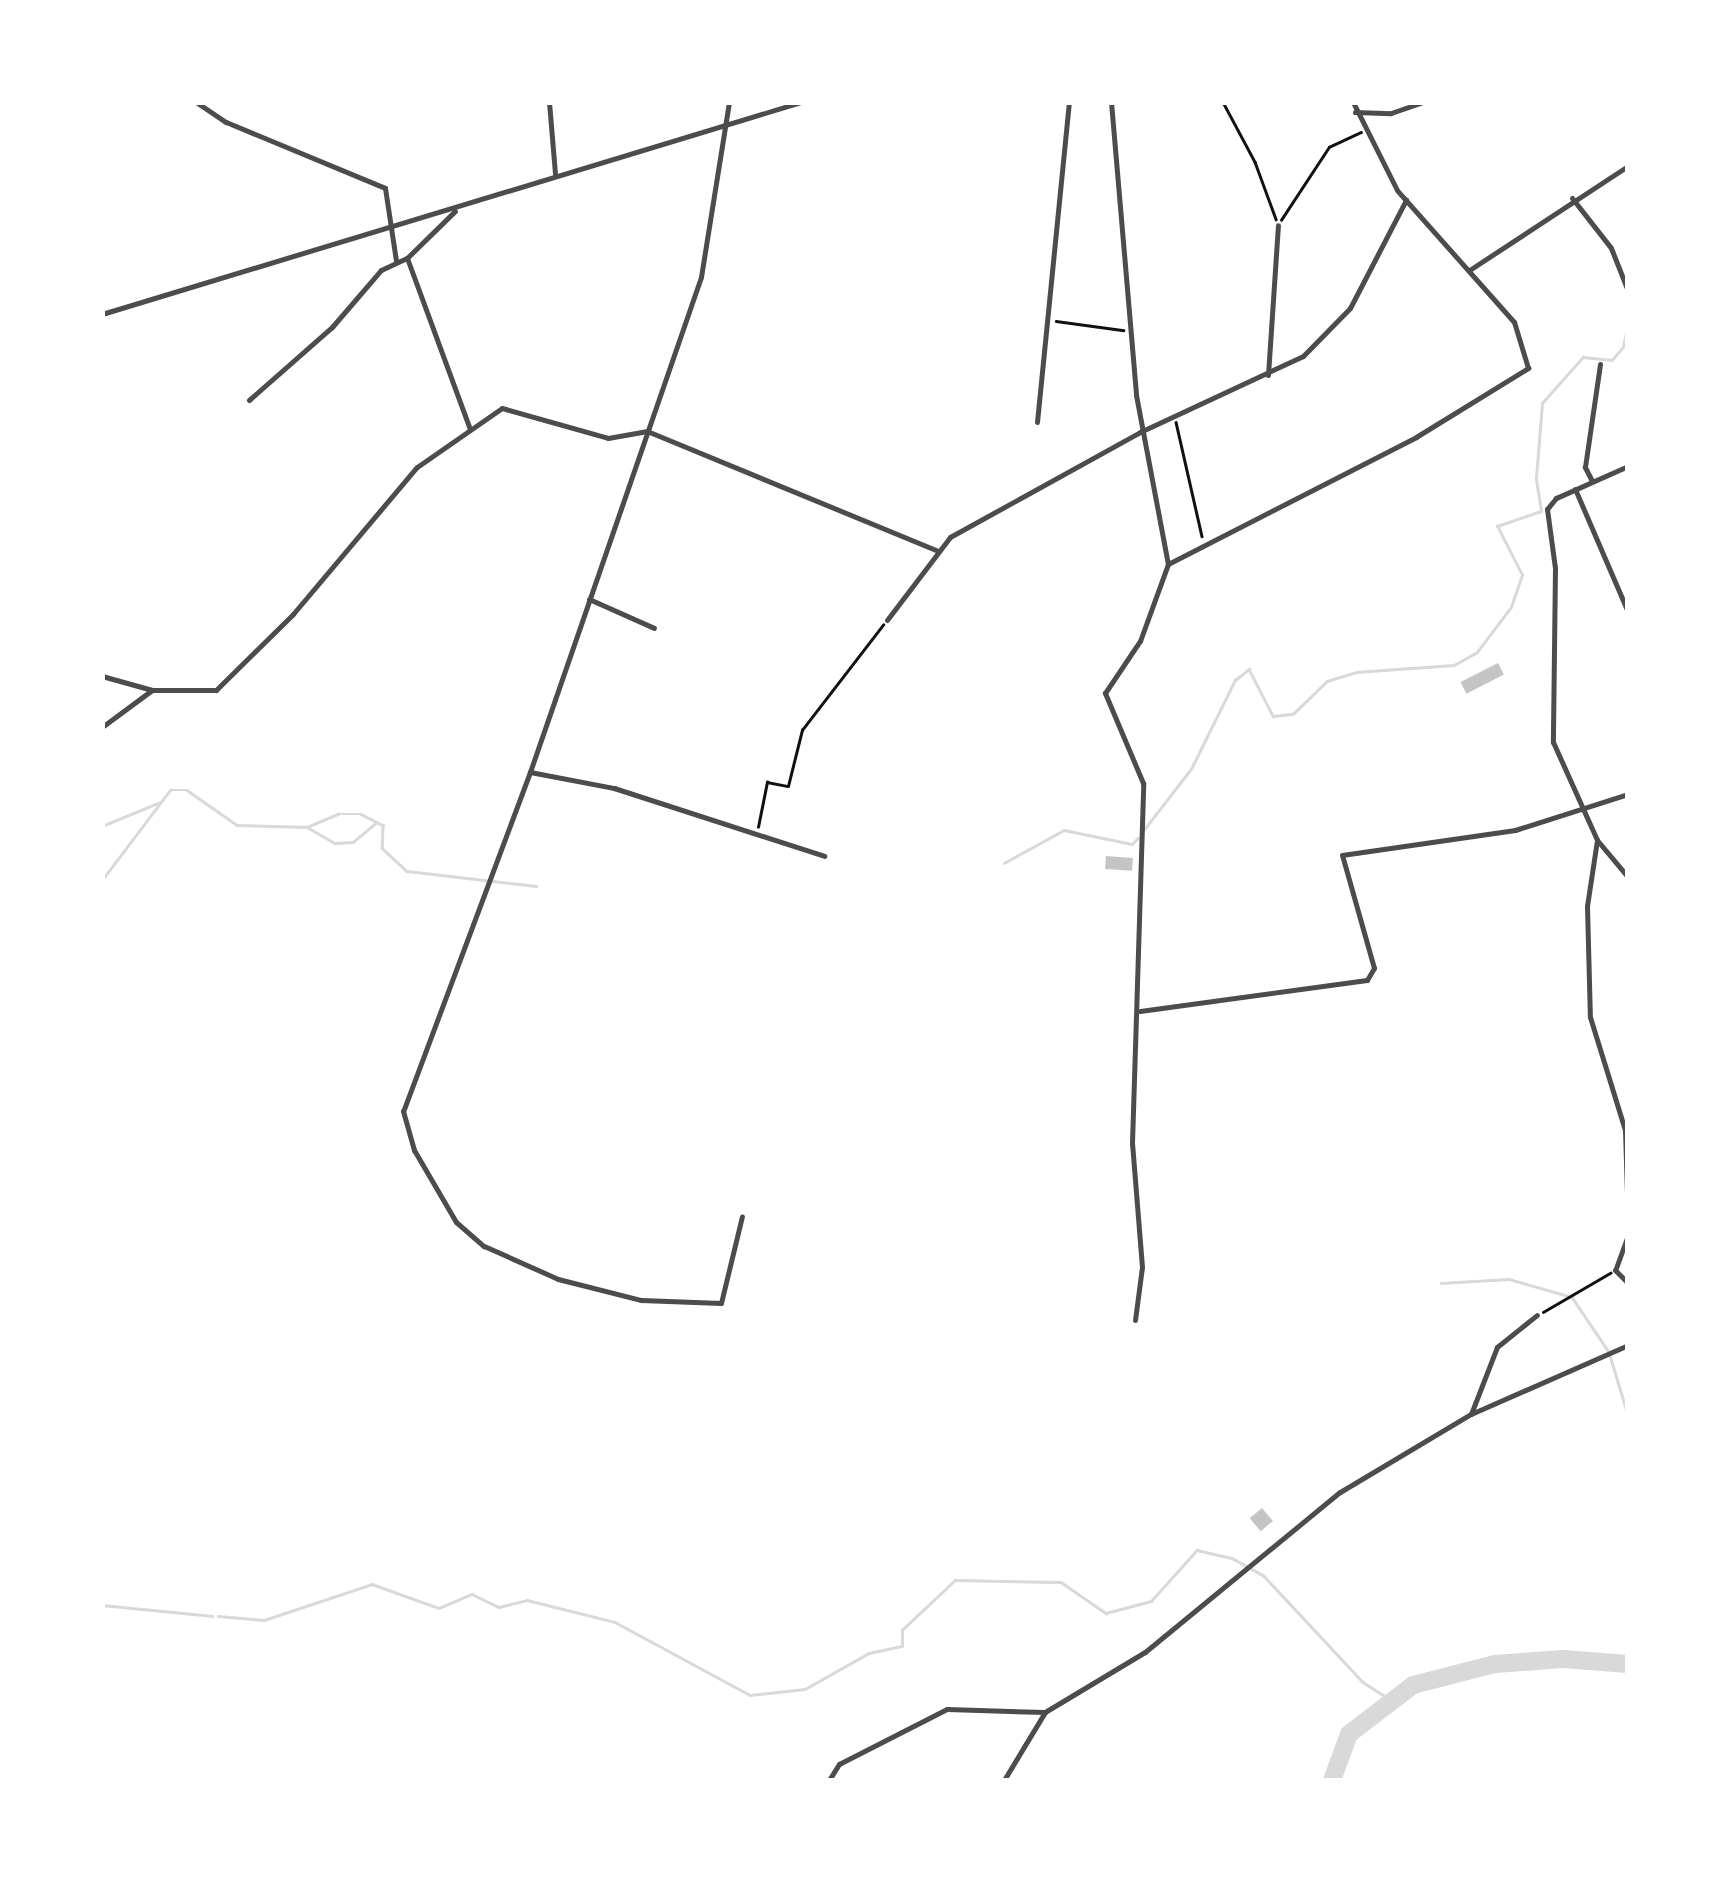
<!DOCTYPE html>
<style>
body{margin:0}
#map{position:relative;width:1730px;height:1883px;overflow:hidden;background:#fff;font-family:"Golos Text",sans-serif}
div>[style]{position:absolute}
[style*='--x']{left:calc(var(--x)*1px);top:calc(var(--y)*1px);width:calc(var(--w)*1px);rotate:calc(var(--a)*1deg)}
.stream>*{height:2.5px;margin:-1.25px;padding:0 1.25px;transform-origin:1.25px;border-radius:1.25px;background:#d9d9d9}
.river>*{height:18px;margin:-9px;padding:0 9px;transform-origin:9px;border-radius:9px;background:#d9d9d9}
.building>*{inset:0;background:#c4c4c4;transform-origin:0 0}
.path>*{height:2.5px;margin:-1.25px;padding:0 1.25px;transform-origin:1.25px;border-radius:1.25px;background:#111}
.minor>*{height:5px;margin:-2.5px;padding:0 2.5px;transform-origin:2.5px;border-radius:2.5px;background:#4c4c4c}
span{translate:-50% -50%;white-space:nowrap;text-align:center;line-height:1.15;-webkit-text-stroke:9px #fff;paint-order:stroke}
.frame{position:absolute;inset:0;border:105px solid #fff;pointer-events:none}
</style>
<div id="map">
<div class="stream">
<div style="--x:102;--y:826;--w:61;--a:-22.3"></div>
<div style="--x:307;--y:827;--w:32;--a:30"></div>
<div style="--x:335;--y:843;--w:18;--a:-3"></div>
<div style="--x:353;--y:842;--w:30;--a:-40"></div>
<div style="--x:1143;--y:831;--w:78;--a:-52.3"></div>
<div style="--x:1191;--y:769;--w:99;--a:-63.7"></div>
<div style="--x:1235;--y:680;--w:18;--a:-38"></div>
<div style="--x:1249;--y:669;--w:53;--a:62.9"></div>
<div style="--x:1273;--y:716;--w:20;--a:-6"></div>
<div style="--x:1293;--y:714;--w:47;--a:-44.1"></div>
<div style="--x:1327;--y:681;--w:30;--a:-17"></div>
<div style="--x:1356;--y:672;--w:98;--a:-4.1"></div>
<div style="--x:1454;--y:665;--w:26;--a:-29"></div>
<div style="--x:1477;--y:652;--w:56;--a:-52.9"></div>
<div style="--x:1511;--y:607;--w:34;--a:-71"></div>
<div style="--x:1522;--y:575;--w:55;--a:-117"></div>
<div style="--x:1497;--y:526;--w:46;--a:-18.8"></div>
<div style="--x:1541;--y:511;--w:33;--a:-99"></div>
<div style="--x:1536;--y:478;--w:75;--a:-85.4"></div>
<div style="--x:1542;--y:403;--w:62;--a:-48.3"></div>
<div style="--x:1583;--y:357;--w:29;--a:6"></div>
<div style="--x:1612;--y:360;--w:17;--a:-50"></div>
<div style="--x:1623;--y:347;--w:25;--a:-78"></div>
<div style="--x:1004;--y:863;--w:68;--a:-28.8"></div>
<div style="--x:1064;--y:830;--w:69;--a:11.6"></div>
<div style="--x:1132;--y:844;--w:8;--a:-45"></div>
<div style="--x:102;--y:880;--w:113;--a:-52.9"></div>
<div style="--x:170;--y:790;--w:17;--a:0"></div>
<div style="--x:187;--y:790;--w:61;--a:35"></div>
<div style="--x:237;--y:825;--w:70;--a:1.6"></div>
<div style="--x:307;--y:827;--w:34;--a:-23"></div>
<div style="--x:338;--y:814;--w:23;--a:0"></div>
<div style="--x:361;--y:814;--w:25;--a:27"></div>
<div style="--x:383;--y:825;--w:23;--a:92"></div>
<div style="--x:382;--y:848;--w:34;--a:43"></div>
<div style="--x:407;--y:871;--w:130;--a:6.6"></div>
<div style="--x:1441;--y:1283;--w:68;--a:-3.4"></div>
<div style="--x:1509;--y:1279;--w:66;--a:15.9"></div>
<div style="--x:1572;--y:1297;--w:66;--a:56.1"></div>
<div style="--x:1609;--y:1352;--w:66;--a:73.2"></div>
<div style="--x:102;--y:1605;--w:111;--a:5.7"></div>
<div style="--x:218;--y:1616;--w:46;--a:5"></div>
<div style="--x:264;--y:1620;--w:114;--a:-18.4"></div>
<div style="--x:372;--y:1584;--w:71;--a:19.7"></div>
<div style="--x:439;--y:1608;--w:36;--a:-23"></div>
<div style="--x:472;--y:1594;--w:30;--a:26"></div>
<div style="--x:499;--y:1607;--w:29;--a:-14"></div>
<div style="--x:527;--y:1600;--w:91;--a:14"></div>
<div style="--x:615;--y:1622;--w:153;--a:28.4"></div>
<div style="--x:750;--y:1695;--w:55;--a:-6.2"></div>
<div style="--x:805;--y:1689;--w:73;--a:-29.4"></div>
<div style="--x:869;--y:1653;--w:34;--a:-12"></div>
<div style="--x:902;--y:1646;--w:16;--a:-90"></div>
<div style="--x:902;--y:1630;--w:73;--a:-43.3"></div>
<div style="--x:955;--y:1580;--w:106;--a:1.1"></div>
<div style="--x:1061;--y:1582;--w:55;--a:34.6"></div>
<div style="--x:1106;--y:1613;--w:47;--a:-14.9"></div>
<div style="--x:1151;--y:1601;--w:69;--a:-48"></div>
<div style="--x:1197;--y:1550;--w:36;--a:13"></div>
<div style="--x:1232;--y:1558;--w:37;--a:29"></div>
<div style="--x:1264;--y:1576;--w:145;--a:47"></div>
<div style="--x:1363;--y:1682;--w:35;--a:33"></div>
</div>
<div class="river">
<div style="--x:1332;--y:1780;--w:49;--a:-69.7"></div>
<div style="--x:1349;--y:1734;--w:81;--a:-37.4"></div>
<div style="--x:1413;--y:1685;--w:85;--a:-14.4"></div>
<div style="--x:1495;--y:1664;--w:68;--a:-4.2"></div>
<div style="--x:1563;--y:1659;--w:65;--a:4.4"></div>
</div>
<div class="building">
<div style="left:1498px;top:663px;width:13px;height:42px;rotate:63deg"></div>
<div style="left:1106px;top:856px;width:27px;height:13px;rotate:4deg"></div>
<div style="left:1262px;top:1508px;width:17px;height:16px;rotate:50deg"></div>
</div>
<div class="path">
<div style="--x:1223;--y:102;--w:68;--a:61.9"></div>
<div style="--x:1255;--y:162;--w:61;--a:69.8"></div>
<div style="--x:1281;--y:220;--w:87;--a:-56.7"></div>
<div style="--x:1329;--y:147;--w:35;--a:-25"></div>
<div style="--x:1056;--y:321;--w:68;--a:7.7"></div>
<div style="--x:1176;--y:422;--w:117;--a:77.2"></div>
<div style="--x:758;--y:827;--w:46;--a:-78.7"></div>
<div style="--x:767;--y:782;--w:21;--a:11"></div>
<div style="--x:788;--y:786;--w:58;--a:-76"></div>
<div style="--x:802;--y:730;--w:133;--a:-52.4"></div>
<div style="--x:1543;--y:1312;--w:78;--a:-30.2"></div>
</div>
<div class="minor">
<div style="--x:196;--y:102;--w:36;--a:34"></div>
<div style="--x:226;--y:122;--w:172;--a:22.5"></div>
<div style="--x:385;--y:188;--w:74;--a:81.4"></div>
<div style="--x:549;--y:102;--w:72;--a:85.2"></div>
<div style="--x:729;--y:102;--w:177;--a:99.1"></div>
<div style="--x:701;--y:277;--w:524;--a:109.06"></div>
<div style="--x:530;--y:772;--w:362;--a:110.5"></div>
<div style="--x:403;--y:1111;--w:41;--a:74.2"></div>
<div style="--x:414;--y:1150;--w:83;--a:59.7"></div>
<div style="--x:456;--y:1222;--w:37;--a:41"></div>
<div style="--x:484;--y:1246;--w:81;--a:24"></div>
<div style="--x:558;--y:1279;--w:86;--a:14.2"></div>
<div style="--x:641;--y:1300;--w:80;--a:2.1"></div>
<div style="--x:721;--y:1303;--w:89;--a:-76.4"></div>
<div style="--x:1111;--y:102;--w:294;--a:85.1"></div>
<div style="--x:1136;--y:395;--w:172;--a:79.3"></div>
<div style="--x:1355;--y:112;--w:36;--a:2"></div>
<div style="--x:1391;--y:113;--w:34;--a:-19"></div>
<div style="--x:1572;--y:198;--w:63;--a:52"></div>
<div style="--x:1611;--y:248;--w:46;--a:68.4"></div>
<div style="--x:407;--y:258;--w:182;--a:69.8"></div>
<div style="--x:1471;--y:269;--w:188;--a:-33.3"></div>
<div style="--x:102;--y:314;--w:730;--a:-16.87"></div>
<div style="--x:1628;--y:348;--w:7;--a:90"></div>
<div style="--x:1268;--y:375;--w:150;--a:-86.2"></div>
<div style="--x:249;--y:400;--w:111;--a:-41.3"></div>
<div style="--x:332;--y:327;--w:75;--a:-49.3"></div>
<div style="--x:381;--y:270;--w:29;--a:-25"></div>
<div style="--x:407;--y:258;--w:67;--a:-44.4"></div>
<div style="--x:1037;--y:422;--w:322;--a:-84.3"></div>
<div style="--x:1628;--y:466;--w:79;--a:156"></div>
<div style="--x:1556;--y:498;--w:14;--a:129"></div>
<div style="--x:1547;--y:509;--w:60;--a:82.3"></div>
<div style="--x:1555;--y:568;--w:174;--a:90.7"></div>
<div style="--x:1553;--y:742;--w:107;--a:65.8"></div>
<div style="--x:1597;--y:840;--w:48;--a:50"></div>
<div style="--x:1592;--y:481;--w:16;--a:-117"></div>
<div style="--x:1585;--y:467;--w:104;--a:-81.7"></div>
<div style="--x:1575;--y:489;--w:134;--a:66.7"></div>
<div style="--x:1168;--y:564;--w:279;--a:-27.1"></div>
<div style="--x:1416;--y:437;--w:132;--a:-31.6"></div>
<div style="--x:1528;--y:368;--w:48;--a:-106.9"></div>
<div style="--x:1514;--y:322;--w:176;--a:-131.6"></div>
<div style="--x:1397;--y:190;--w:98;--a:-116.6"></div>
<div style="--x:589;--y:599;--w:71;--a:24"></div>
<div style="--x:887;--y:620;--w:104;--a:-52.8"></div>
<div style="--x:950;--y:537;--w:217;--a:-28.9"></div>
<div style="--x:1140;--y:432;--w:180;--a:-25"></div>
<div style="--x:1303;--y:356;--w:67;--a:-45.6"></div>
<div style="--x:1350;--y:308;--w:122;--a:-62.6"></div>
<div style="--x:102;--y:676;--w:52;--a:15.6"></div>
<div style="--x:152;--y:690;--w:64;--a:0"></div>
<div style="--x:216;--y:690;--w:108;--a:-44.6"></div>
<div style="--x:293;--y:614;--w:192;--a:-49.9"></div>
<div style="--x:417;--y:467;--w:103;--a:-34.8"></div>
<div style="--x:502;--y:408;--w:110;--a:15.8"></div>
<div style="--x:608;--y:438;--w:40;--a:-10"></div>
<div style="--x:647;--y:431;--w:313;--a:22.4"></div>
<div style="--x:102;--y:727;--w:62;--a:-36.5"></div>
<div style="--x:530;--y:772;--w:86;--a:10.8"></div>
<div style="--x:614;--y:788;--w:221;--a:17.9"></div>
<div style="--x:1597;--y:840;--w:67;--a:98.6"></div>
<div style="--x:1587;--y:906;--w:111;--a:88.5"></div>
<div style="--x:1590;--y:1017;--w:118;--a:72.8"></div>
<div style="--x:1625;--y:1130;--w:95;--a:88.2"></div>
<div style="--x:1140;--y:1011;--w:229;--a:-7.8"></div>
<div style="--x:1367;--y:980;--w:14;--a:-60"></div>
<div style="--x:1374;--y:968;--w:117;--a:-105.8"></div>
<div style="--x:1342;--y:855;--w:175;--a:-8.2"></div>
<div style="--x:1515;--y:830;--w:119;--a:-17.7"></div>
<div style="--x:1628;--y:1235;--w:37;--a:110"></div>
<div style="--x:1615;--y:1270;--w:18;--a:45"></div>
<div style="--x:1135;--y:1320;--w:53;--a:-82.5"></div>
<div style="--x:1142;--y:1267;--w:124;--a:-94.6"></div>
<div style="--x:1132;--y:1143;--w:360;--a:-88.2"></div>
<div style="--x:1143;--y:783;--w:98;--a:-112.9"></div>
<div style="--x:1105;--y:693;--w:63;--a:-56.1"></div>
<div style="--x:1140;--y:641;--w:82;--a:-70"></div>
<div style="--x:1471;--y:1414;--w:72;--a:-68.8"></div>
<div style="--x:1497;--y:1347;--w:51;--a:-38.7"></div>
<div style="--x:829;--y:1780;--w:19;--a:-58"></div>
<div style="--x:839;--y:1764;--w:121;--a:-27"></div>
<div style="--x:947;--y:1709;--w:98;--a:1.8"></div>
<div style="--x:1045;--y:1712;--w:117;--a:-31"></div>
<div style="--x:1145;--y:1652;--w:252;--a:-39.4"></div>
<div style="--x:1340;--y:1492;--w:152;--a:-30.8"></div>
<div style="--x:1471;--y:1414;--w:171;--a:-23.7"></div>
<div style="--x:1004;--y:1780;--w:79;--a:-58.9"></div>
</div>
<div class="frame"></div>
</div>
